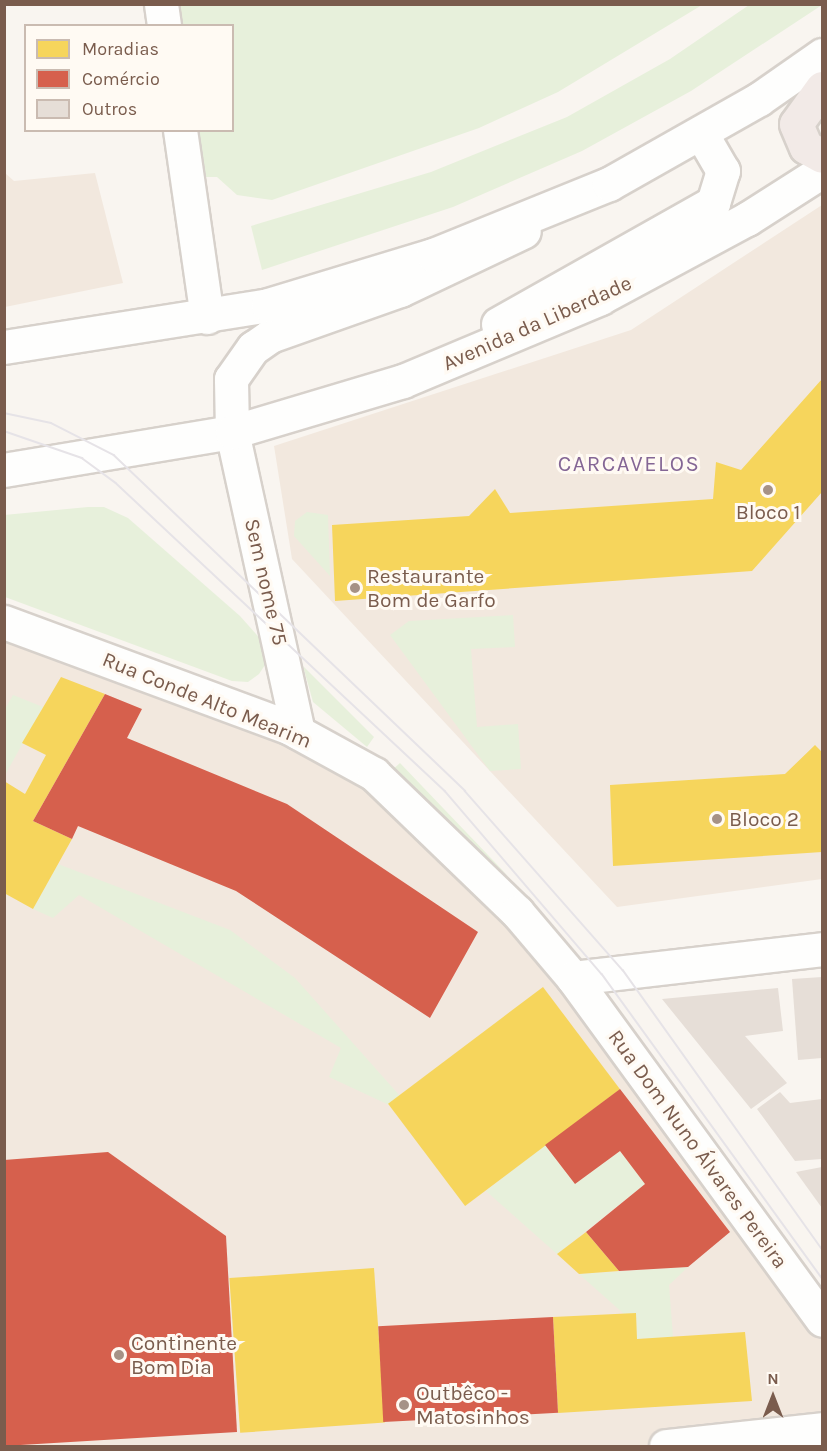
<!DOCTYPE html>
<meta charset="utf-8">
<style>
body{margin:0}
#map{position:relative;width:827px;height:1451px;overflow:hidden;background:#f9f5f0;font-family:Karla,sans-serif}
div>[style]{position:absolute}
[style*='--x']{left:calc(var(--x)*1px);top:calc(var(--y)*1px);width:calc(var(--w)*1px);rotate:calc(var(--a)*1deg)}
.residential>*{inset:0;background:#f2e8de}
.green>*{inset:0;background:#e7f0db}
.homes>*{inset:0;background:#f6d55c;transform-origin:0 0}
.shops>*{inset:0;background:#d6604d;transform-origin:0 0}
.building>*{inset:0;background:#e6ded7}
.roads{filter:drop-shadow(2px 0 #d7d1cb) drop-shadow(-2px 0 #d7d1cb) drop-shadow(0 2px #d7d1cb) drop-shadow(0 -2px #d7d1cb)}
.street>*{height:33px;margin:-16.5px;padding:0 16.5px;transform-origin:16.5px;border-radius:16.5px;background:#fefefd}
.secondary>*{height:33px;margin:-16.5px;padding:0 16.5px;transform-origin:16.5px;border-radius:16.5px;background:#fefefd}
.highway>*{height:33px;margin:-16.5px;padding:0 16.5px;transform-origin:16.5px;border-radius:16.5px;background:#f2eae7}
.tram>*{height:1.5px;margin:-0.75px;padding:0 0.75px;transform-origin:0.75px;border-radius:0.75px;background:#e6e3e7}
.dots>*{width:16px;height:16px;translate:-50% -50%;box-sizing:border-box;border:3px solid #fffaf3;border-radius:50%}
span{translate:-50% -50%;white-space:nowrap;text-align:center;line-height:1.15;-webkit-text-stroke:6px #fffaf3;paint-order:stroke}
.street-label{font-size:21px;color:#7a5c4d}
.poi-label{font-size:21px;color:#7a5c4d}
.left{translate:0 -50%;text-align:left}
.neighbourhood-label{font-size:22px;color:#846695;letter-spacing:1.5px}
.frame{position:absolute;inset:0;border:6px solid #7a5c4d;pointer-events:none}
.legend{position:absolute;left:24px;top:24px;width:210px;height:108px;box-sizing:border-box;background:#fffaf3;border:2px solid #cabbb1;margin:0;padding:8px 10px;list-style:none;font-size:18px;color:#7a5c4d}
.legend li{display:flex;align-items:center;gap:12px;height:30px}
.legend b{width:30px;border:2px solid #cabbb1}
.north{position:absolute;left:743px;top:1367px;width:60px;height:60px;-webkit-text-stroke:4px #fffaf3;paint-order:stroke;rotate:0deg;font-size:16px;font-weight:700;line-height:24px;text-align:center;color:#7a5c4d}
.north::after{content:'';display:block;margin:auto;width:21px;height:27px;background:#7a5c4d;clip-path:polygon(50% 0,100% 100%,50% 72%,0 100%)}
</style>
<div id="map">
<div class="residential">
<div style="clip-path:polygon(5px 173px,14px 181px,95px 173px,123px 283px,5px 307px)"></div>
<div style="clip-path:polygon(822px 205px,822px 879px,617px 907px,292px 559px,274px 446px,631px 330px)"></div>
<div style="clip-path:polygon(4px 622px,304px 736px,517px 912px,822px 1320px,822px 1429px,666px 1446px,5px 1446px)"></div>
</div>
<div class="green">
<div style="clip-path:polygon(179px 5px,179px 4px,702px 5px,558px 92px,479px 128px,272px 200px,237px 195px,217px 177px,206px 177px,199px 131px,232px 130px,232px 26px,183px 25px)"></div>
<div style="clip-path:polygon(749px 5px,822px 5px,691px 91px,582px 151px,453px 207px,262px 270px,251px 226px,431px 172px,567px 117px,670px 59px)"></div>
<div style="clip-path:polygon(88px 507px,104px 507px,128px 518px,240px 616px,263px 642px,269px 659px,259px 674px,248px 682px,232px 681px,5px 597px,4px 515px)"></div>
<div style="clip-path:polygon(307px 512px,328px 515px,330px 576px,294px 536px,295px 521px)"></div>
<div style="clip-path:polygon(513px 615px,515px 647px,471px 649px,477px 727px,518px 724px,521px 769px,490px 771px,390px 635px,409px 621px)"></div>
<div style="clip-path:polygon(303px 666px,374px 737px,367px 747px,313px 702px)"></div>
<div style="clip-path:polygon(13px 695px,43px 707px,5px 775px,5px 709px)"></div>
<div style="clip-path:polygon(400px 763px,509px 877px,391px 771px)"></div>
<div style="clip-path:polygon(58px 864px,230px 930px,295px 978px,400px 1096px,389px 1105px,329px 1077px,341px 1048px,79px 895px,53px 918px,33px 909px)"></div>
<div style="clip-path:polygon(545px 1145px,575px 1184px,620px 1151px,645px 1184px,557px 1254px,486px 1191px)"></div>
<div style="clip-path:polygon(688px 1267px,669px 1285px,673px 1337px,637px 1339px,636px 1313px,624px 1314px,579px 1274px)"></div>
</div>
<div class="homes">
<div style="clip-path:polygon(822px 379px,822px 492px,752px 571px,335px 601px,332px 525px,469px 516px,495px 489px,510px 513px,713px 499px,716px 462px,741px 470px)"></div>
<div style="clip-path:polygon(61px 677px,105px 694px,33px 821px,72px 839px,33px 909px,4px 893px,4px 781px,25px 794px,46px 755px,22px 743px)"></div>
<div style="clip-path:polygon(815px 745px,822px 752px,822px 852px,613px 866px,610px 785px,785px 774px)"></div>
<div style="left:543px;top:987px;width:128px;height:194px;rotate:53deg"></div>
<div style="clip-path:polygon(586px 1232px,619px 1271px,579px 1274px,557px 1254px)"></div>
<div style="left:374px;top:1268px;width:155px;height:145px;rotate:86deg"></div>
<div style="clip-path:polygon(636px 1313px,637px 1339px,745px 1332px,752px 1401px,558px 1413px,553px 1317px)"></div>
</div>
<div class="shops">
<div style="clip-path:polygon(105px 694px,142px 709px,127px 738px,287px 804px,478px 932px,430px 1018px,236px 891px,78px 826px,72px 839px,33px 821px)"></div>
<div style="clip-path:polygon(620px 1089px,730px 1232px,688px 1267px,619px 1271px,586px 1232px,645px 1184px,620px 1151px,575px 1184px,545px 1145px)"></div>
<div style="clip-path:polygon(108px 1152px,226px 1236px,237px 1432px,4px 1446px,4px 1160px)"></div>
<div style="left:553px;top:1317px;width:96px;height:175px;rotate:87deg"></div>
</div>
<div class="building">
<div style="clip-path:polygon(822px 977px,822px 1058px,798px 1060px,792px 979px)"></div>
<div style="clip-path:polygon(778px 988px,783px 1031px,745px 1036px,787px 1083px,751px 1109px,662px 999px)"></div>
<div style="clip-path:polygon(780px 1092px,790px 1103px,822px 1099px,822px 1159px,795px 1161px,757px 1109px)"></div>
<div style="clip-path:polygon(822px 1167px,822px 1208px,796px 1172px)"></div>
</div>
<div class="roads">
<div class="street">
<div style="--x:161;--y:4;--w:22;--a:82"></div>
<div style="--x:180;--y:130;--w:189;--a:81.8"></div>
<div style="--x:4;--y:622;--w:305;--a:20.3"></div>
<div style="--x:290;--y:728;--w:96;--a:28.7"></div>
<div style="--x:374;--y:774;--w:199;--a:44"></div>
<div style="--x:517;--y:912;--w:87;--a:49.7"></div>
<div style="--x:573;--y:978;--w:423;--a:53.9"></div>
<div style="--x:298;--y:732;--w:307;--a:-102.4"></div>
<div style="--x:232;--y:432;--w:53;--a:-91.1"></div>
<div style="--x:231;--y:379;--w:38;--a:-55"></div>
<div style="--x:253;--y:348;--w:21;--a:-35"></div>
<div style="--x:270;--y:336;--w:138;--a:-19.5"></div>
<div style="--x:400;--y:290;--w:137;--a:-25.4"></div>
<div style="--x:573;--y:978;--w:251;--a:-6.6"></div>
</div>
<div class="secondary">
<div style="--x:498;--y:324;--w:247;--a:-29.4"></div>
<div style="--x:713;--y:203;--w:34;--a:-73"></div>
<div style="--x:723;--y:171;--w:44;--a:-120.1"></div>
<div style="--x:4;--y:347;--w:267;--a:-9"></div>
<div style="--x:268;--y:305;--w:172;--a:-16.9"></div>
<div style="--x:433;--y:255;--w:190;--a:-22"></div>
<div style="--x:609;--y:184;--w:172;--a:-29.5"></div>
<div style="--x:759;--y:99;--w:77;--a:-34.9"></div>
<div style="--x:4;--y:470;--w:231;--a:-9.5"></div>
<div style="--x:232;--y:432;--w:178;--a:-16.6"></div>
<div style="--x:403;--y:381;--w:214;--a:-22.8"></div>
<div style="--x:600;--y:298;--w:167;--a:-28.3"></div>
<div style="--x:747;--y:219;--w:89;--a:-32.6"></div>
<div style="--x:666;--y:1446;--w:157;--a:-6.2"></div>
</div>
<div class="highway">
<div style="--x:822;--y:88;--w:44;--a:125.8"></div>
<div style="--x:796;--y:124;--w:25;--a:67"></div>
<div style="--x:806;--y:147;--w:18;--a:29"></div>
</div>
</div>
<div class="tram">
<div style="--x:4;--y:413;--w:48;--a:12"></div>
<div style="--x:51;--y:423;--w:71;--a:26.9"></div>
<div style="--x:114;--y:455;--w:486;--a:43.7"></div>
<div style="--x:465;--y:791;--w:239;--a:48.6"></div>
<div style="--x:623;--y:970;--w:343;--a:54.5"></div>
<div style="--x:4;--y:431;--w:83;--a:19.1"></div>
<div style="--x:82;--y:458;--w:42;--a:36.3"></div>
<div style="--x:116;--y:483;--w:451;--a:43.1"></div>
<div style="--x:445;--y:791;--w:241;--a:49.4"></div>
<div style="--x:602;--y:974;--w:375;--a:54.1"></div>
</div>
<div class="dots">
<div style="left:768px;top:490px;background:#a69286"></div>
<div style="left:355px;top:588px;background:#a69286"></div>
<div style="left:717px;top:819px;background:#a69286"></div>
<div style="left:119px;top:1355px;background:#a69286"></div>
<div style="left:404px;top:1405px;background:#a69286"></div>
</div>
<div class="street-label">
<span style="left:537px;top:323px;rotate:-24deg">Avenida da Liberdade</span>
<span style="left:266px;top:582px;rotate:77deg">Sem nome 75</span>
<span style="left:207px;top:700px;rotate:22deg">Rua Conde Alto Mearim</span>
<span style="left:698px;top:1149px;rotate:54deg">Rua Dom Nuno Álvares Pereira</span>
</div>
<div class="poi-label">
<span style="left:768px;top:512px">Bloco 1</span>
<span class="left" style="left:367px;top:588px">Restaurante<br>Bom de Garfo</span>
<span class="left" style="left:729px;top:819px">Bloco 2</span>
<span class="left" style="left:131px;top:1355px">Continente<br>Bom Dia</span>
<span class="left" style="left:416px;top:1405px">Outbêco -<br>Matosinhos</span>
</div>
<div class="neighbourhood-label">
<span style="left:629px;top:465px">CARCAVELOS</span>
</div>
<div class="frame"></div>
<ul class="legend">
<li><b style="height:16px;background:#f6d55c"></b>Moradias</li>
<li><b style="height:16px;background:#d6604d"></b>Comércio</li>
<li><b style="height:16px;background:#e6ded7"></b>Outros</li>
</ul>
<div class="north">N</div>
</div>
